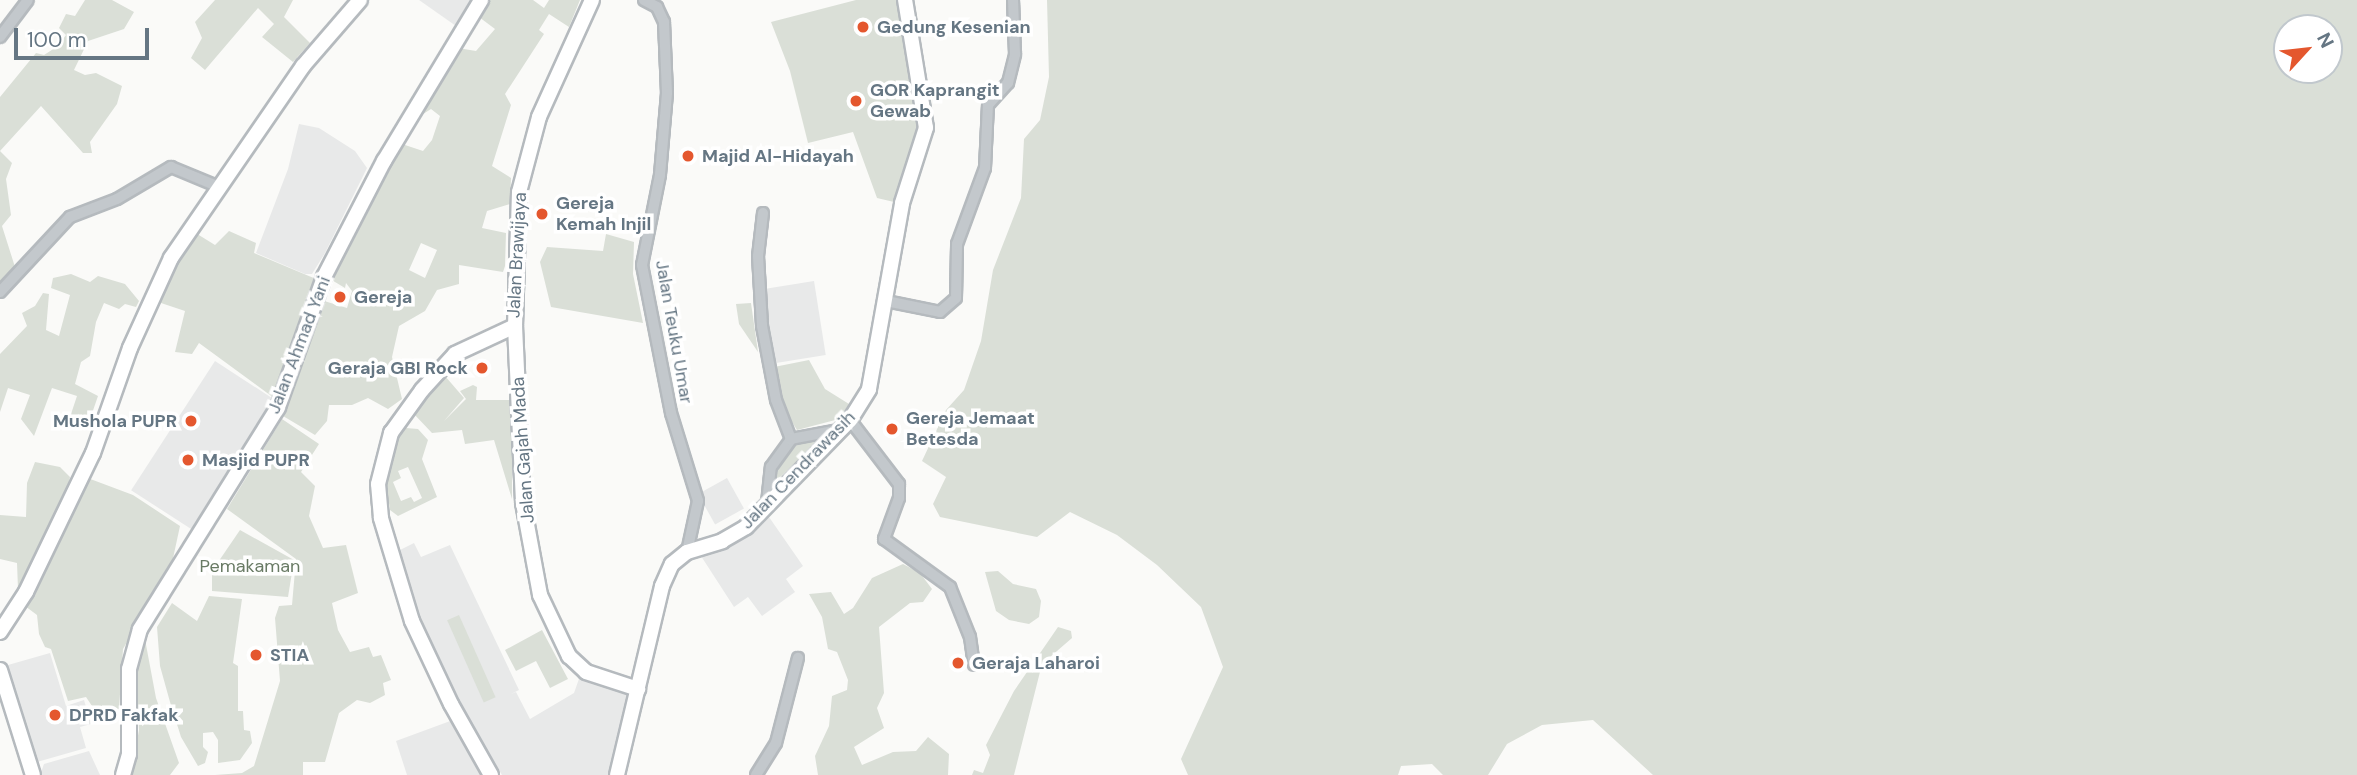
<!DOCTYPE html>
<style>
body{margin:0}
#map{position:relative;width:2357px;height:775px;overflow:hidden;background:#fafaf8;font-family:"DM Sans",sans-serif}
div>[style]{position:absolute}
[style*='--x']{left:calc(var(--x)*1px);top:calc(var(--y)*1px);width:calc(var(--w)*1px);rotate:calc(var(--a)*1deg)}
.built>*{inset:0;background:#e8e9e9;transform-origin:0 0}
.green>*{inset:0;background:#dadfd7;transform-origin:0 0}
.roads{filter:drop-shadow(2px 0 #b5babe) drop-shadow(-2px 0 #b5babe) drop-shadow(0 2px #b5babe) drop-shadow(0 -2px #b5babe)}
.minor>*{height:10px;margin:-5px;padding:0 5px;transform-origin:5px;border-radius:5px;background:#c3c8cc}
.major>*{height:14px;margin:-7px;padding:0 7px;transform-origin:7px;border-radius:7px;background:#fff}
.dots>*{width:19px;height:19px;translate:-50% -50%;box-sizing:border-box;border:4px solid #fff;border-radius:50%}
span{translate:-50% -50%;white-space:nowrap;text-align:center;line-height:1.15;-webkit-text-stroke:7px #fff;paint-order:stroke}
.poi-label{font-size:18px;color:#657683;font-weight:700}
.left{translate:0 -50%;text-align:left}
.right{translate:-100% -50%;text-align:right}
.street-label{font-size:18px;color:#657683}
.park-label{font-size:18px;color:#687a64}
.north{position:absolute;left:2273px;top:14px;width:70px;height:70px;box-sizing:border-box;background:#fff;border:2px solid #c1c8cd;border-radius:50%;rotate:63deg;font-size:19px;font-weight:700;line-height:28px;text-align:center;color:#657683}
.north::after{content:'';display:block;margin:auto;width:24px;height:32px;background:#e4572e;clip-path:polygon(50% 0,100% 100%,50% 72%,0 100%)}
.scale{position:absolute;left:14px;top:28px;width:135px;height:32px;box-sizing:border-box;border:4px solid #657683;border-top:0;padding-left:9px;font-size:21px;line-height:24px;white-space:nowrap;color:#657683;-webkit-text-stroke:5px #fff;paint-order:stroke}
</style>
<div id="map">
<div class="built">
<div style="clip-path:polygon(419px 0,474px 0,456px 26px)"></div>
<div style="clip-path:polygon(299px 124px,319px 128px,355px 151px,367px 168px,325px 253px,312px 274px,305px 274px,256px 253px,288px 169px)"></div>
<div style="left:814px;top:281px;width:75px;height:52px;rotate:81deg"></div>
<div style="left:215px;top:361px;width:72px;height:154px;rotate:33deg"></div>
<div style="left:727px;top:478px;width:35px;height:33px;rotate:61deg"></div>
<div style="clip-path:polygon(769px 517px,803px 566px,786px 579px,795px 592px,762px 616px,748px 597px,734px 607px,701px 556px,740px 541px)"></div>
<div style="clip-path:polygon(414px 543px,421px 557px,450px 545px,519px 690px,511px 694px,516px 692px,530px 719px,574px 693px,580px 676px,630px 693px,612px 775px,502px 775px,449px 686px,413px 601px,398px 551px)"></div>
<div style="clip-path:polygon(50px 653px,66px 706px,84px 700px,91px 724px,80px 727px,86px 748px,37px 762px,8px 665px)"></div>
<div style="clip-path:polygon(453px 720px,485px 775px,407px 775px,396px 741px)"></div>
<div style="clip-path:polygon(89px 751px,100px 775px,40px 775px,44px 764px)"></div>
</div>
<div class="green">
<div style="clip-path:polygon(85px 0,112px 0,134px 12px,124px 29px,88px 41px,74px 70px,85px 75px,96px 73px,122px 86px,117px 104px,90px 142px,92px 153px,83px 153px,41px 106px,0 151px,12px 163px,6px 179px,11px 215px,2px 226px,15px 267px,11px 278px,0 285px,0 97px,36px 53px,44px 55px,58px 46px,66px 35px,59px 28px,66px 14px,75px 16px)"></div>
<div style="clip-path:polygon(215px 0,293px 0,284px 17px,310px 43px,293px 62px,262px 37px,274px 24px,258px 8px,205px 70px,191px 58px,202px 38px,195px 22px)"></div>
<div style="clip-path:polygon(evenodd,490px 0,533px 0,544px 8px,549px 0,580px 0,569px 27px,549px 14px,539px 30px,544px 34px,505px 94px,511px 105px,492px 166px,511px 178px,510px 204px,487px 211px,482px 228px,506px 233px,505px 266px,503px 272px,459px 265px,459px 284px,437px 290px,425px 311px,399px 326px,392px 357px,402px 399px,388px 409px,368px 398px,352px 405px,329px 405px,327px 421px,315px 435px,283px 416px,321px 300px,347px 308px,352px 291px,346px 283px,345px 288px,330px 279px,332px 271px,395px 153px,402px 144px,423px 151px,432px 140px,440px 116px,431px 109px,420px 116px,417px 113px,458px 48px,476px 51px,495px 29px,479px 17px,490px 0,421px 243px,437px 250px,425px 278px,409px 270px,421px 243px)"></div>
<div style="clip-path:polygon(856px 0,900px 0,921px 134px,894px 202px,877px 198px,853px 132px,808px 143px,790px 71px,771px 22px)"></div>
<div style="clip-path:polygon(evenodd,1047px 0,2357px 0,2357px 775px,1653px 775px,1593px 720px,1542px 725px,1507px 744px,1488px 775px,1443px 775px,1432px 764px,1401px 766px,1398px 775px,1188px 775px,1181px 759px,1223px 667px,1201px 607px,1157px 565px,1117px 535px,1070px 512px,1037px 537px,940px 517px,933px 504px,946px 477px,922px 461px,946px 410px,964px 390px,981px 341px,993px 270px,1021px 198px,1024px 139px,1040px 120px,1049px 77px,1047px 0,2287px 28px,2329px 28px,2329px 70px,2287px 70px,2287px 28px)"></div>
<div style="clip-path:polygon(229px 231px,256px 243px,254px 253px,316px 279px,274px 398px,199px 343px,192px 354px,175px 352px,185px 311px,155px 301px,194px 232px,215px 245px)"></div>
<div style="clip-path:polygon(606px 234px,634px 242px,633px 274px,643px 323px,551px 307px,540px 262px,547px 247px,603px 251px)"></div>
<div style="clip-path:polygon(71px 274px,90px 282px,98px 276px,125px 284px,139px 301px,136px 307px,125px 304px,119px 309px,104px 303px,96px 322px,90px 356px,81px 362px,75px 384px,98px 396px,87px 428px,69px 420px,77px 396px,52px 388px,34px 436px,21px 419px,30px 395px,8px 388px,0 412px,0 354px,27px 326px,22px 313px,35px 306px,43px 293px,49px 294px,46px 330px,59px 336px,70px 295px,51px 288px,53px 278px)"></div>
<div style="clip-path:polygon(751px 303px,758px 352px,739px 324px,736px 304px)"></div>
<div style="clip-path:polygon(809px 360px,825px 389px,849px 404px,839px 419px,797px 430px,784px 409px,774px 367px)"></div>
<div style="clip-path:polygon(445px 376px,464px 398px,444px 421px,466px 399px,460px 391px,473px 385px,477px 387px,476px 400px,512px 400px,512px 499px,494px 440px,465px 444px,462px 430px,432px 433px,413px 413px)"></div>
<div style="clip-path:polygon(282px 419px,319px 444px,301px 472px,315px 486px,309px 516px,323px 548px,346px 545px,358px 593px,332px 603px,338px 630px,350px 652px,369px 647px,373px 657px,381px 655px,391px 680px,383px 683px,385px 695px,370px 703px,357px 700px,339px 713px,325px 762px,303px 762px,303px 775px,215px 775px,242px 773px,254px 766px,280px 681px,275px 618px,279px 606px,292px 605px,296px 559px,227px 509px)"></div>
<div style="clip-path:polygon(evenodd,406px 428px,418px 429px,428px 440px,422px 459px,437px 497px,398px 516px,390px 510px,385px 477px,387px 455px,398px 431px,406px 428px,408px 467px,422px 498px,414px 502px,411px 497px,401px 501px,393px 482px,401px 478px,398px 471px,408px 467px)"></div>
<div style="clip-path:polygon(819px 439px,794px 464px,771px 486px,789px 447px)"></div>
<div style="clip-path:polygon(35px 462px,60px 467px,70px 477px,67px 496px,23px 587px,18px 589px,17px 563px,0 559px,0 515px,26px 517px,27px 483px)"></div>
<div style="clip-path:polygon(85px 477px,133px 495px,180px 526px,172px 563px,123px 649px,119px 709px,92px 706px,86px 697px,68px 701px,51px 649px,45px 647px,39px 634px,37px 615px,25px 606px)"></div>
<div style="clip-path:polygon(240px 530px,294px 560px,288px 597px,212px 591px,212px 571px)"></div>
<div style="clip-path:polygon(903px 564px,920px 573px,932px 589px,923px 602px,910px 603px,879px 627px,884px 693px,877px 708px,884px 728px,854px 747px,862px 765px,893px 752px,916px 751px,928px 737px,949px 754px,948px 775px,818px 775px,815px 756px,829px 726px,832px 696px,847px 690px,848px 680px,837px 652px,828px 649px,822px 617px,809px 594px,831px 592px,844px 614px,853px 608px,872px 578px)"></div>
<div style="clip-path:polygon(998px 571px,1013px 584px,1036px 589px,1041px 601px,1039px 617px,1029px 624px,1009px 620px,996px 611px,985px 572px)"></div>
<div style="clip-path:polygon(209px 596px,242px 599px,233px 663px,238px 666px,238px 711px,243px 711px,244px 730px,250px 731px,252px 743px,240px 760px,218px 763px,218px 740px,213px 732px,203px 733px,203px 747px,208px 752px,205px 763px,198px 766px,181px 737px,170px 702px,160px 666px,157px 627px,172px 603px,197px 621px)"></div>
<div style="left:459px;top:615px;width:90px;height:13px;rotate:66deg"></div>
<div style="clip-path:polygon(1058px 627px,1071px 631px,1072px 638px,1042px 664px,1014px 775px,972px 775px,974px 770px,983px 773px,990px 755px,986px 745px,1014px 691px)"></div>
<div style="clip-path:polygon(542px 630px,568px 679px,550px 688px,536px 661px,516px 671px,505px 650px)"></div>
<div style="clip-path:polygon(144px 634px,156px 698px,179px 763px,170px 775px,131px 775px,139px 730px,136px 659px)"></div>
</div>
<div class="roads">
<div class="minor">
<div style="--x:644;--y:0;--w:15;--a:28"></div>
<div style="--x:657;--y:7;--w:17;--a:65"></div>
<div style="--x:664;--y:22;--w:71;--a:87.6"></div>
<div style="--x:667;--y:93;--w:82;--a:94.9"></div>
<div style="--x:660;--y:175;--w:92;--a:101.3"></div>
<div style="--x:642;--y:265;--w:151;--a:78.9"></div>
<div style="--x:671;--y:413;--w:92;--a:72.9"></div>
<div style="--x:698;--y:501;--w:52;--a:102.2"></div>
<div style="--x:0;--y:37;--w:46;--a:-52.9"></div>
<div style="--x:763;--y:213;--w:43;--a:96.6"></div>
<div style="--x:758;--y:256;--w:70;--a:86.7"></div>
<div style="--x:762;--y:326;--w:75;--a:79.3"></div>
<div style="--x:776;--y:400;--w:42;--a:69"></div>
<div style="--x:0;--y:292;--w:103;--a:-47"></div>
<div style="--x:70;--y:217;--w:50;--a:-21"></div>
<div style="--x:117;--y:199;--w:63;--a:-30.7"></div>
<div style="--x:171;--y:167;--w:52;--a:22.6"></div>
<div style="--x:886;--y:301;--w:55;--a:11.5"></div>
<div style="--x:940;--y:312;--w:21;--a:-41"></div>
<div style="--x:956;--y:298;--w:54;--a:-88.9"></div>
<div style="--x:957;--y:244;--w:81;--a:-69.8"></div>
<div style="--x:985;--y:168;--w:63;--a:-87.3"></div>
<div style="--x:988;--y:105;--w:30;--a:-48"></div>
<div style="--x:1008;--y:83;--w:30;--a:-76"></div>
<div style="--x:1015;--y:54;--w:54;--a:-92.1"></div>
<div style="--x:850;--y:420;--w:81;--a:52.6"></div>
<div style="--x:899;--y:484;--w:14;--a:90"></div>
<div style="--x:899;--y:498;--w:44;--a:110.1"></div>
<div style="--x:884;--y:539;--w:82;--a:36"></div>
<div style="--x:950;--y:587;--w:54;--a:68.2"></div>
<div style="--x:970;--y:637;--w:28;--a:82"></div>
<div style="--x:767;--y:503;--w:36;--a:-84"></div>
<div style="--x:771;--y:467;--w:34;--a:-54"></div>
<div style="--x:791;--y:439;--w:48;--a:-10.8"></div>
<div style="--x:756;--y:775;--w:38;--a:-58"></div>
<div style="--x:776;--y:743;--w:88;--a:-75.5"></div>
</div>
<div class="major">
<div style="--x:592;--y:0;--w:128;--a:114.4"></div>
<div style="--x:539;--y:117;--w:78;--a:104.9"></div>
<div style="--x:519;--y:192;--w:134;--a:91.7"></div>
<div style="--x:515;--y:326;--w:177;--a:87.4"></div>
<div style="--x:523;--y:503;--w:94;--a:79.5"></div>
<div style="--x:540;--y:595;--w:68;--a:64.6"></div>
<div style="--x:569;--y:656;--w:23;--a:43"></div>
<div style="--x:586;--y:672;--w:55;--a:18.1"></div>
<div style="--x:0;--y:632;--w:48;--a:-57"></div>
<div style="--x:26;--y:592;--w:154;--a:-64.3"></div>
<div style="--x:93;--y:453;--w:111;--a:-70.6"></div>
<div style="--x:130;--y:348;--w:99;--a:-65.5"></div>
<div style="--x:171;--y:258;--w:233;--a:-55.5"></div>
<div style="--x:303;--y:66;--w:87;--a:-49.2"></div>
<div style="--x:0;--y:670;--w:110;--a:72.6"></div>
<div style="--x:123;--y:775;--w:22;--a:-74"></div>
<div style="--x:129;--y:754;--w:85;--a:-90"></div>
<div style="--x:129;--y:669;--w:41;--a:-74.6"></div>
<div style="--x:140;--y:629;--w:261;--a:-58.1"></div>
<div style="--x:278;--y:407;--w:138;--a:-70.5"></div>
<div style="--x:324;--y:277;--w:131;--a:-62.7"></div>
<div style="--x:384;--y:161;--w:188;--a:-58.9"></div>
<div style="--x:491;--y:775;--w:81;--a:-119.4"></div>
<div style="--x:451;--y:704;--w:92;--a:-115.2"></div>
<div style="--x:412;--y:621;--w:108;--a:-106.8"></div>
<div style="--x:381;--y:518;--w:34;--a:-95"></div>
<div style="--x:378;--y:484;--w:53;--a:-75.7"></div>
<div style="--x:391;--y:433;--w:53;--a:-54.2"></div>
<div style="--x:422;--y:390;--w:49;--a:-47.5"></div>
<div style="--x:455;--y:354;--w:66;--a:-25"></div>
<div style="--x:617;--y:775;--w:194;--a:-76.6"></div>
<div style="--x:662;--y:586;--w:24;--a:-66"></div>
<div style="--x:672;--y:564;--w:19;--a:-39"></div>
<div style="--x:687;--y:552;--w:37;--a:-17"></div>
<div style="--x:722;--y:541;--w:28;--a:-30"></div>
<div style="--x:746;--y:527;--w:149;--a:-45.8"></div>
<div style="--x:850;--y:420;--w:36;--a:-58"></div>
<div style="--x:869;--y:389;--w:189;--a:-79.9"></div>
<div style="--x:902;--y:203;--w:79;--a:-72.3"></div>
<div style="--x:926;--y:128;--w:130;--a:-99.3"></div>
</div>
</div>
<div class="dots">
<div style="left:863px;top:27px;background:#e4572e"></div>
<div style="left:856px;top:101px;background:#e4572e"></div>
<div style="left:688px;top:156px;background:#e4572e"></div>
<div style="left:542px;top:214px;background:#e4572e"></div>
<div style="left:340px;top:297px;background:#e4572e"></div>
<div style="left:482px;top:368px;background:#e4572e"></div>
<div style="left:191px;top:421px;background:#e4572e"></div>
<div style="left:892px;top:429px;background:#e4572e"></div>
<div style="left:188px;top:460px;background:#e4572e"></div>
<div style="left:256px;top:655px;background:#e4572e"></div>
<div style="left:958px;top:663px;background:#e4572e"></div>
<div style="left:55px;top:715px;background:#e4572e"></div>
</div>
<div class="poi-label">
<span class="left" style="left:877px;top:27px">Gedung Kesenian</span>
<span class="left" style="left:870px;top:101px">GOR Kaprangit<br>Gewab</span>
<span class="left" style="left:702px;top:156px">Majid Al-Hidayah</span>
<span class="left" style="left:556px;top:214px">Gereja<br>Kemah Injil</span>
<span class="left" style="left:354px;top:297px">Gereja</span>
<span class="right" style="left:468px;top:368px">Geraja GBI Rock</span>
<span class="left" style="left:906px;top:429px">Gereja Jemaat<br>Betesda</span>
<span class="right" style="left:177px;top:421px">Mushola PUPR</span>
<span class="left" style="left:202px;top:460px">Masjid PUPR</span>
<span class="left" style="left:270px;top:655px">STIA</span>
<span class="left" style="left:972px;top:663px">Geraja Laharoi</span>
<span class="left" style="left:69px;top:715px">DPRD Fakfak</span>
</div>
<div class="street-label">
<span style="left:517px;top:255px;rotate:-87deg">Jalan Brawijaya</span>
<span style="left:674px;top:332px;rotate:80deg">Jalan Teuku Umar</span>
<span style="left:299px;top:345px;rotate:-69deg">Jalan Ahmad Yani</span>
<span style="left:523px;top:450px;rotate:-94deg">Jalan Gajah Mada</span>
<span style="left:798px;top:470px;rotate:-46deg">Jalan Cendrawasih</span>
</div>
<div class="park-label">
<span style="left:250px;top:566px">Pemakaman</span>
</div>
<div class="north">N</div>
<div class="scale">100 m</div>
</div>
